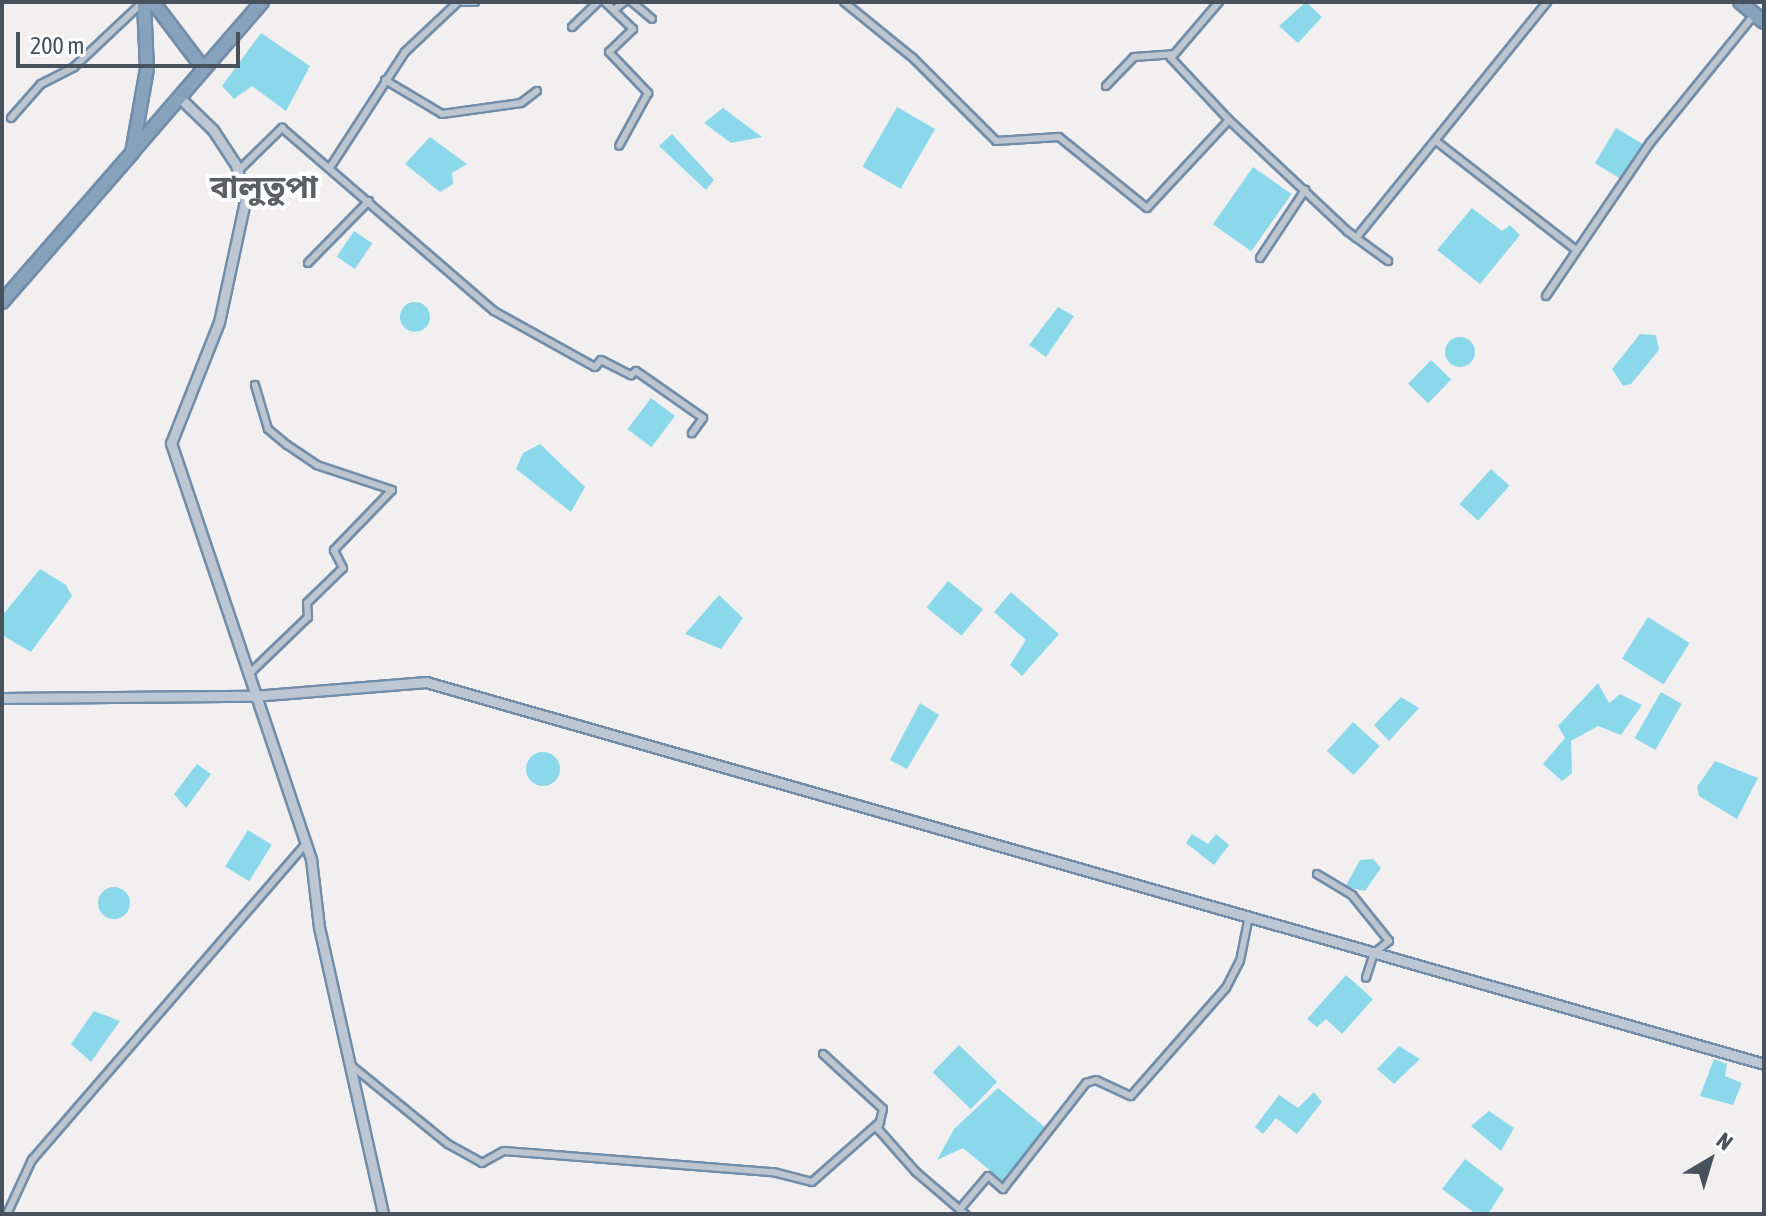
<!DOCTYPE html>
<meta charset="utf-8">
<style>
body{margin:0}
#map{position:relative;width:1766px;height:1216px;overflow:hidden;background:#f1efef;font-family:"Asap Condensed","Noto Sans Bengali",sans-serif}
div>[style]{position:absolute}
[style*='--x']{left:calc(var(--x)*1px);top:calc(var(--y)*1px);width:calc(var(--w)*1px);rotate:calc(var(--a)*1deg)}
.water>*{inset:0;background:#8bd8eb;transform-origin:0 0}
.round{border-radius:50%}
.roads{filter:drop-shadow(2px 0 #728da9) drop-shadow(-2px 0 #728da9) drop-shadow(0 2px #728da9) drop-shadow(0 -2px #728da9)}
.street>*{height:6px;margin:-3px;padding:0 3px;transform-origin:3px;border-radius:3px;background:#bdc6ce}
.secondary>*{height:9px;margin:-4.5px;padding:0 4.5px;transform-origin:4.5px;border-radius:4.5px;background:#bdc7d3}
.highway>*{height:12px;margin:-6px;padding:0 6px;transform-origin:6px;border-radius:6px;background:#87a2bd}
span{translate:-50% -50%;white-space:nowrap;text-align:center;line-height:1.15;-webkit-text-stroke:8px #fff;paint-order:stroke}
.district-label{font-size:32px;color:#5b5f64;font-weight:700}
.frame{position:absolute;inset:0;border:4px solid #47525c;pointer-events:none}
.north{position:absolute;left:1670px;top:1120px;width:80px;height:80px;-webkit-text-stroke:6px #fff;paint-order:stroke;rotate:38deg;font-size:22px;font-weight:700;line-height:32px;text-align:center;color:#47525c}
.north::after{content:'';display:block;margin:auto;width:28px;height:36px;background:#47525c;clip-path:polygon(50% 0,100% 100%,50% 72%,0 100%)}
.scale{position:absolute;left:16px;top:32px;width:224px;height:36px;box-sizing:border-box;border:4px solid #47525c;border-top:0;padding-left:10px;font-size:24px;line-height:28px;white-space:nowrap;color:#47525c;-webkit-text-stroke:6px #fff;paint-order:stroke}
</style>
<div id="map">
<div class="water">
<div style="clip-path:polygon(1306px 2px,1322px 17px,1298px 43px,1279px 26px)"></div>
<div style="clip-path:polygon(261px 33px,310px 66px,286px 111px,252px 86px,234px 99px,222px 86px)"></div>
<div style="left:897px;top:107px;width:44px;height:69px;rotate:30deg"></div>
<div style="clip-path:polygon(723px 108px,762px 137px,731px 143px,704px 123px)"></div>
<div style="left:1616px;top:128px;width:33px;height:41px;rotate:31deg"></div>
<div style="clip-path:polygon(672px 134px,714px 180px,706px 190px,659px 146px)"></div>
<div style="clip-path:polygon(430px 137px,467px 164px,452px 173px,453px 184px,440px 192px,405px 164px)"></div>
<div style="left:1253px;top:167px;width:47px;height:70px;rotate:35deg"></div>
<div style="clip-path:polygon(1472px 208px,1502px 231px,1510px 225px,1520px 235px,1480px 284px,1437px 250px)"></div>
<div style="left:354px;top:231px;width:22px;height:31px;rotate:34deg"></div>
<div class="round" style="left:400px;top:302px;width:30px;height:30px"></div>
<div style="clip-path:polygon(1058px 307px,1074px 316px,1046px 357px,1029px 345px)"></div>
<div style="clip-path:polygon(1640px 334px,1656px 335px,1659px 350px,1631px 384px,1623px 386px,1612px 369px)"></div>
<div class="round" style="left:1445px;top:337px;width:30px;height:30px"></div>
<div style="left:1431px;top:360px;width:28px;height:33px;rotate:44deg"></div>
<div style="left:651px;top:398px;width:30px;height:39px;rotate:37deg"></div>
<div style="clip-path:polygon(540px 444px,585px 487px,571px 512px,516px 469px,523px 453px)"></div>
<div style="left:1491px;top:469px;width:25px;height:47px;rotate:42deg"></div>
<div style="clip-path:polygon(40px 569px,66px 585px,72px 596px,31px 652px,2px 635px,2px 616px)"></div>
<div style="left:948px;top:581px;width:45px;height:34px;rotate:39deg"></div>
<div style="clip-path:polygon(1011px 592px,1059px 634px,1022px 676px,1010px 665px,1026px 640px,994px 612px)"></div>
<div style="clip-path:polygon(719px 595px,743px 618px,721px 649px,685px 634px)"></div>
<div style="left:1648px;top:617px;width:49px;height:49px;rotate:32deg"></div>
<div style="clip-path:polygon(1598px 683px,1609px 703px,1620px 694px,1642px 705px,1621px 735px,1598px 726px,1571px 741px,1572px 773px,1562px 781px,1543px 764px,1565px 738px,1558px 726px)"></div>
<div style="left:1661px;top:692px;width:24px;height:53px;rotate:30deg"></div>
<div style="clip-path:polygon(1401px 697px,1419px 708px,1389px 741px,1374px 725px)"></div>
<div style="clip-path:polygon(920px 703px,939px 715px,907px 769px,890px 760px)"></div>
<div style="left:1353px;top:722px;width:36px;height:39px;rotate:42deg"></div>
<div class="round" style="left:526px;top:752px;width:34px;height:34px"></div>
<div style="clip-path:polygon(1715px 761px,1758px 778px,1737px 819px,1699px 796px,1697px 787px)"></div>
<div style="clip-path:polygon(197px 764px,211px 774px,186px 808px,174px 794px)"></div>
<div style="left:248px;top:830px;width:28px;height:43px;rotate:32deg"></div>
<div style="clip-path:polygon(1192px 834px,1208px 844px,1216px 834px,1229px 845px,1214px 865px,1186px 843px)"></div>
<div style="clip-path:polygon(1373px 859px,1381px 868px,1365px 891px,1345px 887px,1360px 860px)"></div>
<div class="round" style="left:98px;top:887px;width:32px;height:32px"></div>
<div style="clip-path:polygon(1346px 975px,1373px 999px,1342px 1034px,1326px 1019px,1317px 1027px,1307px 1019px)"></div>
<div style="clip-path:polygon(94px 1011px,120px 1021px,91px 1062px,71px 1044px)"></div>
<div style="left:959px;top:1045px;width:53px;height:38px;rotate:44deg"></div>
<div style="clip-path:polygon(1399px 1046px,1420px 1059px,1394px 1084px,1377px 1069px)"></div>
<div style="clip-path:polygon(1714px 1059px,1727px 1064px,1725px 1076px,1742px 1083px,1733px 1105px,1700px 1096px)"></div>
<div style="clip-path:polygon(998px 1088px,1047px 1129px,1035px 1149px,1004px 1182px,963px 1148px,937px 1160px,954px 1129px)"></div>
<div style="clip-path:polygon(1314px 1092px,1322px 1102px,1297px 1134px,1276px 1118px,1263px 1134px,1255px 1127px,1279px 1095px,1298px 1108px)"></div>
<div style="clip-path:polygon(1489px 1111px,1514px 1128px,1501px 1151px,1471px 1126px)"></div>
<div style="clip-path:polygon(1465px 1159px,1504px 1189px,1488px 1214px,1476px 1214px,1442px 1189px)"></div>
</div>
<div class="roads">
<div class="street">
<div style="--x:463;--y:2;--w:12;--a:0"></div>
<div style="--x:605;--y:2;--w:39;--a:44"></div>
<div style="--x:633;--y:29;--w:33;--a:136"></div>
<div style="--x:609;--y:52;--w:57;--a:46.4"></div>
<div style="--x:648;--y:93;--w:60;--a:118.7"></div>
<div style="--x:632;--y:2;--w:26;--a:40"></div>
<div style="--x:844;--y:2;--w:89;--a:39.1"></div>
<div style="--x:913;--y:58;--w:117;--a:45"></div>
<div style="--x:996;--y:141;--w:63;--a:-3.6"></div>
<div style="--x:1059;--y:137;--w:113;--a:38.9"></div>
<div style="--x:1147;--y:208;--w:120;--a:-47"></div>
<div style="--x:1229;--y:120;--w:85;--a:-133.1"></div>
<div style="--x:1171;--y:58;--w:74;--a:-49.4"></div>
<div style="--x:614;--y:10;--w:13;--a:-39"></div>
<div style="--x:572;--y:27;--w:36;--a:-44"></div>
<div style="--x:385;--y:80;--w:66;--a:30.8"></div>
<div style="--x:442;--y:114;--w:80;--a:-7.9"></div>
<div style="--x:521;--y:103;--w:20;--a:-37"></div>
<div style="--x:1106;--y:86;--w:40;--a:-46"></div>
<div style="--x:1134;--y:57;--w:39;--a:-4"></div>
<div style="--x:11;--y:118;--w:45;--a:-48.6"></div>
<div style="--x:41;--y:84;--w:37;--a:-27"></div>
<div style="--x:74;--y:67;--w:95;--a:-43.3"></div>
<div style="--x:1229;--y:120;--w:162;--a:43.2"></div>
<div style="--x:1347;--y:231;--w:51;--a:36.2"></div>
<div style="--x:1436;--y:141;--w:177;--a:37.9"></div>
<div style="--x:331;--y:166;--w:136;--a:-57"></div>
<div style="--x:405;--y:52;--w:73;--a:-43.3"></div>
<div style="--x:238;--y:171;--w:62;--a:-44.3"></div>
<div style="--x:282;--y:128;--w:280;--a:40.8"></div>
<div style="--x:494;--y:311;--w:115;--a:29"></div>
<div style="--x:595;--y:367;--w:9;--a:-49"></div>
<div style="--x:601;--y:360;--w:34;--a:27"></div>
<div style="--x:631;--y:375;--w:6;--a:-39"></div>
<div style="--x:636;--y:371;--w:82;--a:35"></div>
<div style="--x:703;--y:418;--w:19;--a:126"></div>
<div style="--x:1356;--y:238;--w:304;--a:-51"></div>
<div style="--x:1260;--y:258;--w:82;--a:-56.5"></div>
<div style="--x:308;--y:263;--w:87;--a:-45.5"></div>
<div style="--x:1546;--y:296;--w:185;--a:-55.8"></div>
<div style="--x:1650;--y:143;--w:166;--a:-50.9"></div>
<div style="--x:249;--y:674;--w:82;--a:-44"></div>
<div style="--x:308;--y:617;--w:14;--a:-94"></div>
<div style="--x:307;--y:603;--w:50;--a:-44.2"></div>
<div style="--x:343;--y:568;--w:20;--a:-117"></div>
<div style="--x:334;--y:550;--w:83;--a:-46"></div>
<div style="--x:392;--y:490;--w:79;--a:-161.6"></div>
<div style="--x:317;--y:465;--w:36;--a:-146"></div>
<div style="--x:287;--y:445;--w:25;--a:-140"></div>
<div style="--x:268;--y:429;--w:46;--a:-106.5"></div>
<div style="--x:1317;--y:874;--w:41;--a:31"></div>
<div style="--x:1352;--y:895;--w:59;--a:51.2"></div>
<div style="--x:1389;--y:941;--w:19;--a:141"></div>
<div style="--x:1374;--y:953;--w:26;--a:108"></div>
<div style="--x:823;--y:1054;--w:81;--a:42.5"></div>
<div style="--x:883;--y:1109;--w:21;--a:104"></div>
<div style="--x:878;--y:1129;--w:57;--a:48.5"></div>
<div style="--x:916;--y:1172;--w:65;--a:40.6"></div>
<div style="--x:352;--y:1066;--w:124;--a:39.1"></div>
<div style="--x:448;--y:1144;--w:39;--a:29"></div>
<div style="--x:482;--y:1163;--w:25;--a:-29"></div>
<div style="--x:504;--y:1151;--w:270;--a:4.5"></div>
<div style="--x:773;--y:1172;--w:40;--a:14.4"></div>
<div style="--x:812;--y:1182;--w:91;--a:-41.4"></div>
<div style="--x:960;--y:1209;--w:43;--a:-49.7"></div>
<div style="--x:988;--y:1176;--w:20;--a:41"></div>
<div style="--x:1003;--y:1189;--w:135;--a:-51.9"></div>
<div style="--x:1086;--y:1083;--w:10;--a:-17"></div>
<div style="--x:1096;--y:1080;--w:38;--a:25"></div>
<div style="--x:1131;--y:1096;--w:144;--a:-48.7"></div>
<div style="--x:1226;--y:988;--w:30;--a:-63"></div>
<div style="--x:1240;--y:961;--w:46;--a:-78.7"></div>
<div style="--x:7;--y:1214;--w:60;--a:-65.2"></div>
<div style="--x:32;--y:1160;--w:420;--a:-49.1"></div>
</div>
<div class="secondary">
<div style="--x:180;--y:98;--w:46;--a:44.1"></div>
<div style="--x:213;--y:130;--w:42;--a:56.7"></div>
<div style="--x:236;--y:165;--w:37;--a:76"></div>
<div style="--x:245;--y:201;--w:124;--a:102.1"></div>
<div style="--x:219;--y:322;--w:130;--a:111.6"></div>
<div style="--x:171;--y:443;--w:439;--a:71.4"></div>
<div style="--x:311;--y:859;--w:68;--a:83.3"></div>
<div style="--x:319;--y:927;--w:294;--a:77.4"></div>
<div style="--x:2;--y:698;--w:251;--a:-0.5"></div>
<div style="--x:253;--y:696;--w:174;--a:-4.6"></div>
<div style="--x:426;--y:682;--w:1391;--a:15.93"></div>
</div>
<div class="highway">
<div style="--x:153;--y:2;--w:83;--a:52.9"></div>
<div style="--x:1740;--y:2;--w:31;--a:40"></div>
<div style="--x:133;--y:151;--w:197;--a:-49.1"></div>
<div style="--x:2;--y:302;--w:198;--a:-48.9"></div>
<div style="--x:132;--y:153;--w:85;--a:-79.9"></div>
<div style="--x:147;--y:69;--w:67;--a:-92.6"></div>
</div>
</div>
<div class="district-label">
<span style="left:264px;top:187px">বালুতুপা</span>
</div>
<div class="frame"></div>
<div class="north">N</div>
<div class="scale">200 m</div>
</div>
